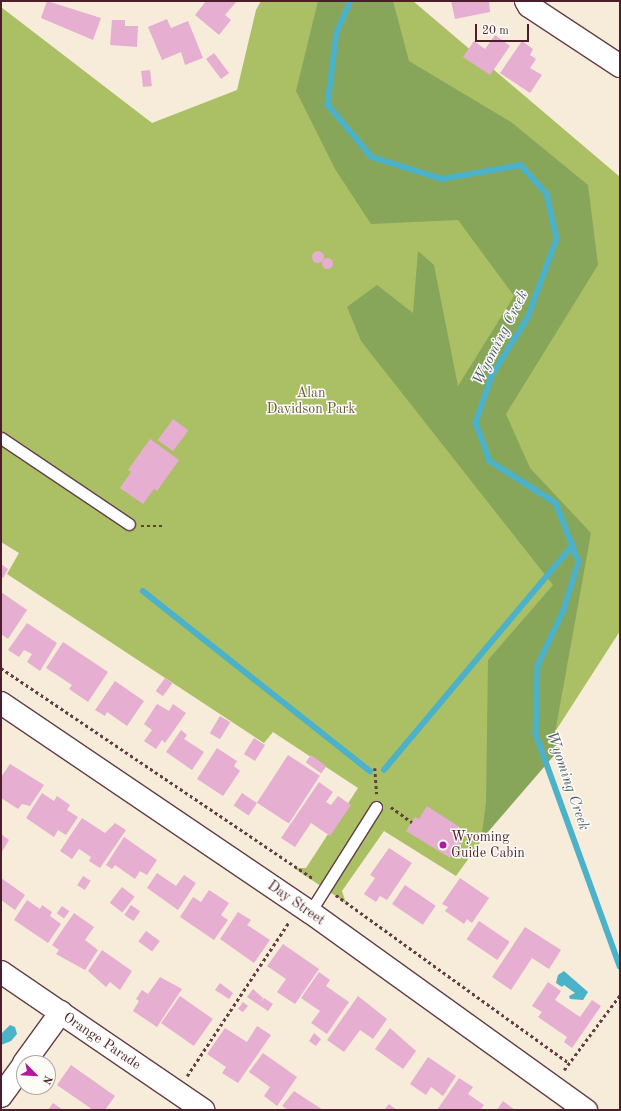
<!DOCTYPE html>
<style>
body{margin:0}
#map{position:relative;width:621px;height:1111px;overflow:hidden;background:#f6ecd9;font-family:"Old Standard TT",serif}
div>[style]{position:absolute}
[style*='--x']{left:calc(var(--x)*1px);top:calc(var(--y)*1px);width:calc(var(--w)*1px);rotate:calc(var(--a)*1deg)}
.green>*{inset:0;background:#abbf64}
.forest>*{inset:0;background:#88a65a}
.water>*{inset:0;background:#4bb2ca}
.stream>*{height:5.5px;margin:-2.75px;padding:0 2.75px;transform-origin:2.75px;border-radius:2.75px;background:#4bb2ca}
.building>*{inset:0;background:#e6aed1;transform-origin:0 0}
.round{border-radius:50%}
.path>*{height:2.5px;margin-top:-1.25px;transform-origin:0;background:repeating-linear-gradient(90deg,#643e45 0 3px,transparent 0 6px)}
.roads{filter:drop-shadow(1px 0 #643e45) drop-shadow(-1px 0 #643e45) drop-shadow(0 1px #643e45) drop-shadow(0 -1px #643e45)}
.service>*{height:11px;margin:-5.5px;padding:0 5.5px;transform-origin:5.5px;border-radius:5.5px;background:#fff}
.minor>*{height:22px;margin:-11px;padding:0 11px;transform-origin:11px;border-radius:11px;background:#fff}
.tertiary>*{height:22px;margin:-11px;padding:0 11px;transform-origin:11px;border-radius:11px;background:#fff}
.dots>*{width:11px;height:11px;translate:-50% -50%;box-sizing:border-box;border:2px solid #fdfcf7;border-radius:50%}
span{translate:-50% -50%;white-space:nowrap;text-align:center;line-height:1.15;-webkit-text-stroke:3px #fdfcf7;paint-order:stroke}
.park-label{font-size:14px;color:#6c573f}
.poi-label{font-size:14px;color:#4a1f2b}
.left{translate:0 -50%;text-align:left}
.street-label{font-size:14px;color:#4a1f2b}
.water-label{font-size:15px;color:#4a5a6b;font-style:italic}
.frame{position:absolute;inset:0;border:2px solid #4a1f2b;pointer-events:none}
.north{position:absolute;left:16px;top:1055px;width:40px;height:40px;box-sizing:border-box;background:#fdfcf7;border:1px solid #b5a4a5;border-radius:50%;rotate:114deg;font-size:11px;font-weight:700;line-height:16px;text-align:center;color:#4a1f2b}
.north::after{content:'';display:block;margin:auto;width:14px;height:18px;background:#b5179e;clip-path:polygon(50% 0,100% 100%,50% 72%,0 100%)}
.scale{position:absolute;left:475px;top:24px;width:54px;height:18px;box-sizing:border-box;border:2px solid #4a1f2b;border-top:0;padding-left:5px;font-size:12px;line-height:14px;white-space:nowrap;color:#4a1f2b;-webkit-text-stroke:3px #fdfcf7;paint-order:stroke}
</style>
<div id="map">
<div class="green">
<div style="clip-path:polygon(261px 1px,413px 1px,620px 177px,620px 631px,515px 794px,456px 876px,384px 831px,342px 891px,346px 903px,294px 868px,306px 868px,358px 788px,273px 732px,264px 743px,7px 574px,19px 553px,1px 542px,1px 7px,152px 123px,237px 90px,256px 10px)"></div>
</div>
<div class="forest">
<div style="clip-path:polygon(318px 1px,393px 1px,409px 61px,511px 122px,588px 185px,598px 265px,506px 414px,530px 468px,591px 533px,555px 733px,557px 752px,481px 840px,486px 803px,488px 660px,553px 585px,361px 341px,347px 307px,377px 285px,413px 313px,418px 251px,434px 265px,458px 386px,514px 296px,458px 220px,371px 224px,335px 169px,296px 91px)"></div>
</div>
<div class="water">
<div style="clip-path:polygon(564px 971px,588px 992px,583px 1000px,570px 999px,569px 996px,575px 993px,564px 985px,562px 987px,556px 983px,558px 975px)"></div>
<div style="clip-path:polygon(10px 1025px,15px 1027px,17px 1034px,11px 1041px,1px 1045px,1px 1034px)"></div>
</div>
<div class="stream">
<div style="--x:351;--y:1;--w:34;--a:114"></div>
<div style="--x:337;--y:32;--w:74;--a:97"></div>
<div style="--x:328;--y:105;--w:68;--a:49.8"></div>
<div style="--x:372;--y:157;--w:73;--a:17.4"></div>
<div style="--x:442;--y:179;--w:80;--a:-10"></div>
<div style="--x:521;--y:165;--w:39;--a:48"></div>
<div style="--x:547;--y:194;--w:46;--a:77.5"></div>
<div style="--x:557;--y:239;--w:84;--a:110.2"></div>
<div style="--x:528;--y:318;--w:68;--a:121.8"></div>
<div style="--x:492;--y:376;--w:50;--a:108.8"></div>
<div style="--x:476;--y:423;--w:40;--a:69.8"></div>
<div style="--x:490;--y:461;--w:78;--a:32.5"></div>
<div style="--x:556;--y:503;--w:63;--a:68.7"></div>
<div style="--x:579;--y:562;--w:50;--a:107.4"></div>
<div style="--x:564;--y:610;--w:62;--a:114.9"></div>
<div style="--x:538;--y:666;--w:68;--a:91.7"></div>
<div style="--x:536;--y:734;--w:247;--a:70.1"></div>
<div style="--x:143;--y:591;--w:290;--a:38.4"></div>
<div style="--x:384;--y:770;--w:294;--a:-50"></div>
</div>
<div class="building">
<div style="clip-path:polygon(47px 1px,101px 18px,93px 40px,41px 18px)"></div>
<div style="clip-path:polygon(206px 1px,237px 1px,225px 15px,231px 20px,219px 35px,195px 15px)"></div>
<div style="clip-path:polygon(451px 1px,489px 1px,490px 12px,455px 19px)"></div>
<div style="clip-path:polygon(167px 19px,171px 28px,188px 21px,203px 58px,185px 65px,181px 52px,162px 60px,148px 27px)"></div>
<div style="clip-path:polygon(112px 20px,125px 20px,125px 26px,138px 26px,137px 47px,110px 45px)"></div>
<div style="clip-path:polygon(495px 35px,510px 46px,490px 75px,463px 57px,474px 41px,485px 49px)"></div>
<div style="clip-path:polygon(522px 41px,533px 49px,530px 55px,536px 59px,530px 68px,542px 75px,530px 93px,500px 73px)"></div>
<div style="left:214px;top:53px;width:25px;height:10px;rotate:53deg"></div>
<div style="left:150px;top:70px;width:16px;height:9px;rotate:83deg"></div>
<div class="round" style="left:312px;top:251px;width:12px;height:12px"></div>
<div class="round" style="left:321.5px;top:257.5px;width:11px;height:11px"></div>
<div style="left:173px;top:419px;width:19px;height:26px;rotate:36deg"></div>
<div style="clip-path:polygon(150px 439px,179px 460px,157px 491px,154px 489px,143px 504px,120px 488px,131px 472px,128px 470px)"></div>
<div style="clip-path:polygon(2px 565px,8px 569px,3px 578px,1px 577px)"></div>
<div style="clip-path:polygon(1px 592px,27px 610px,8px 639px,1px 634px)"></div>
<div style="clip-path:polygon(27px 623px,57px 643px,40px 671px,27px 662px,32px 654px,24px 650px,19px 657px,8px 650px)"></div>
<div style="clip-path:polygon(63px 642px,108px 672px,88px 702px,69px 689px,72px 685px,46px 668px)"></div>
<div style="left:165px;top:678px;width:9px;height:16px;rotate:36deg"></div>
<div style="clip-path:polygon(115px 681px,144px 701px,127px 726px,107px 712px,105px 716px,95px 710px)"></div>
<div style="clip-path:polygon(157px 704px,169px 711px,173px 704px,186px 713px,165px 743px,162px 740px,156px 749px,144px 741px,152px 730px,144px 724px)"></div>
<div style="left:220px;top:716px;width:12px;height:20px;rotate:31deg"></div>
<div style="clip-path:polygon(181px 730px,187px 735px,184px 739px,204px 752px,192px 770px,166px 752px)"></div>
<div style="left:254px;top:738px;width:13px;height:19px;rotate:32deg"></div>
<div style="clip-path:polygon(217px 748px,237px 761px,234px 766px,240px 771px,223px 796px,197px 779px)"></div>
<div style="left:288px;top:755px;width:38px;height:57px;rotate:33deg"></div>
<div style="left:311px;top:755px;width:19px;height:9px;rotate:36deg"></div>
<div style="clip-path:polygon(10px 764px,44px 785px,30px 806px,22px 804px,18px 809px,1px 798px,1px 777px)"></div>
<div style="clip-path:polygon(319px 782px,333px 792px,326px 802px,331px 805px,338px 796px,351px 805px,330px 836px,311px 823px,295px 847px,281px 838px)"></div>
<div style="clip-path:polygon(42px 793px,54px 801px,57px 796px,70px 805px,67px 810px,78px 817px,66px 835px,58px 830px,54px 837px,26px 818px)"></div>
<div style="left:242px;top:793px;width:18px;height:15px;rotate:34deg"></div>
<div style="clip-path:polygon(427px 806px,467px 832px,450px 858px,406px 831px,415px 817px,419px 819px)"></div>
<div style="clip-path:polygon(82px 818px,105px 833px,115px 823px,126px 830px,100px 868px,89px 861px,91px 857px,79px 849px,72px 859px,60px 851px)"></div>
<div style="clip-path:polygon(1px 834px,9px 840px,1px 853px)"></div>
<div style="clip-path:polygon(124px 837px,157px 860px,147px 875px,140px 871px,135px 879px,115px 865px,112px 869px,106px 865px)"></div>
<div style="clip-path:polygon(389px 848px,412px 863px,387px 900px,380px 896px,376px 902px,364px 894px,375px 878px,370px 875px)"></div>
<div style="clip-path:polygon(157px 873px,176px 886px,184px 875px,196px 883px,178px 910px,147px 888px)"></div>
<div style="left:83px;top:876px;width:9px;height:11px;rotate:32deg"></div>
<div style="clip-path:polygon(1px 878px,25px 895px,15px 910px,1px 900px)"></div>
<div style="clip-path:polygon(460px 878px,489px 898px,472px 923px,467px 919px,464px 924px,445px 911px,448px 907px,442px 904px)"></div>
<div style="left:405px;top:885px;width:37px;height:23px;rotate:34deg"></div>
<div style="left:122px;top:887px;width:16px;height:20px;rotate:38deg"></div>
<div style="clip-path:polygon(209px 890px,229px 903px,221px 915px,228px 920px,214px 940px,180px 917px,193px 897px,201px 902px)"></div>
<div style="clip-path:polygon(27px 900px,40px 909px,42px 905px,52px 912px,50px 916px,61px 924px,48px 943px,14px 920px)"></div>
<div style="left:131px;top:905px;width:11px;height:12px;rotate:34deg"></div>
<div style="left:62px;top:906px;width:9px;height:9px;rotate:36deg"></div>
<div style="clip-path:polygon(238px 912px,251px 920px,247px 925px,270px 940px,254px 963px,220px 939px)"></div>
<div style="clip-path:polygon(74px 913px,94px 927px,85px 940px,98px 950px,85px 970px,56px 954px,59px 950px,52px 945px)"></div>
<div style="left:479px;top:921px;width:37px;height:22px;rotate:34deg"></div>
<div style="clip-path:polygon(525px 927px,561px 950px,549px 969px,532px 958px,511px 990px,492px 977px)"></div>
<div style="left:146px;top:931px;width:17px;height:13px;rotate:36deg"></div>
<div style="clip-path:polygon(283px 944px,319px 969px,295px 1004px,277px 992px,286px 979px,267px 966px)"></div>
<div style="clip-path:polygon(102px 950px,132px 971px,120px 990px,110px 982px,106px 987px,88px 971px)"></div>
<div style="clip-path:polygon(319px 972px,330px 980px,326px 986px,349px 1002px,327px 1034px,311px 1023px,320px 1011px,301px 998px)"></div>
<div style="clip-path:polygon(160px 977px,182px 989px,157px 1027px,133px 1011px,139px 1001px,136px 999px,142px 990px,148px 994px)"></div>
<div style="clip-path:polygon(548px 982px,561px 991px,555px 1000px,580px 1017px,592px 1000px,601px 1006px,572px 1048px,564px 1042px,567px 1037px,538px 1017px,542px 1012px,532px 1006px)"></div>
<div style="clip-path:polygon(220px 983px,233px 993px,229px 999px,215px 990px)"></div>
<div style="clip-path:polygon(253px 989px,263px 998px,260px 1002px,264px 998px,273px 1004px,268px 1011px,247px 997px)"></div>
<div style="left:180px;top:996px;width:40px;height:33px;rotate:35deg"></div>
<div style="clip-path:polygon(358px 996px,387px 1019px,373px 1039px,360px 1030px,344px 1052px,327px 1040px)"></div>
<div style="clip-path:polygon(243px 1002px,248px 1006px,243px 1012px,238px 1009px)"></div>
<div style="clip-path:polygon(257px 1026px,271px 1035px,238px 1083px,222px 1073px,226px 1067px,207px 1054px,225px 1028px,247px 1042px)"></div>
<div style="clip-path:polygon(390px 1028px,416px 1051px,403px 1069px,375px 1049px)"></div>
<div style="clip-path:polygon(314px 1033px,321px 1039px,316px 1046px,309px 1041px)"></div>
<div style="clip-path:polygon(263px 1053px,297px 1077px,277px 1106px,264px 1096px,270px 1087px,249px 1072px)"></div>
<div style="clip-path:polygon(428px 1057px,456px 1076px,443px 1096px,431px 1087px,426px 1095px,410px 1084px)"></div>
<div style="clip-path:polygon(71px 1065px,115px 1096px,105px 1110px,93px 1110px,57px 1085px)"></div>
<div style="clip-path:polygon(459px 1078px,473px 1087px,468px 1094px,484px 1105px,480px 1110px,437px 1110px)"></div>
<div style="clip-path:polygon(294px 1091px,323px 1110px,288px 1110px,282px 1106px)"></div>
<div style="clip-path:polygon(503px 1101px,515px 1110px,497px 1110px)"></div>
<div style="clip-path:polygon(53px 1103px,63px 1110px,48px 1110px)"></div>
<div style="clip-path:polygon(389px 1104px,397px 1110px,384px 1110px)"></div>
</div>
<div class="path">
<div style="--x:141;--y:526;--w:23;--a:0"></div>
<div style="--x:1;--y:668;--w:377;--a:34"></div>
<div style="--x:375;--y:768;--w:26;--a:86"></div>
<div style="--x:391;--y:807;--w:26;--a:36"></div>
<div style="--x:336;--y:895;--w:287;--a:35.8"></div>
<div style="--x:564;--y:1070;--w:94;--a:-53.3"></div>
<div style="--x:187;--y:1076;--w:185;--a:-56.5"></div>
</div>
<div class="roads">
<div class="service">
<div style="--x:1;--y:438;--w:154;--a:33.9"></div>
<div style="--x:310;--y:912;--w:124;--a:-57.8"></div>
</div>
<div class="minor">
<div style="--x:526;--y:1;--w:6;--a:59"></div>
<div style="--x:529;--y:6;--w:109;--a:33.4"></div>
<div style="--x:1;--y:972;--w:245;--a:34.3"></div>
<div style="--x:24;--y:1063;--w:63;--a:-54"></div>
<div style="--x:1;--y:1096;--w:39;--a:-54"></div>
</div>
<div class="tertiary">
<div style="--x:1;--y:703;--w:373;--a:34.1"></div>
<div style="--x:310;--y:912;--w:340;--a:35.7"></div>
</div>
</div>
<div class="dots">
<div style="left:443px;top:845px;background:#b5179e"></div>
</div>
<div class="park-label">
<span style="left:311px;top:401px">Alan<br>Davidson Park</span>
</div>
<div class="poi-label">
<span class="left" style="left:451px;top:845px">Wyoming<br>Guide Cabin</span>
</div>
<div class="street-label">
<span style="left:296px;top:903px;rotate:35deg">Day Street</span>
<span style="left:102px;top:1041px;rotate:34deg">Orange Parade</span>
</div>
<div class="water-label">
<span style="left:501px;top:338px;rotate:-63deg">Wyoming Creek</span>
<span style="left:567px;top:781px;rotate:71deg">Wyoming Creek</span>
</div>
<div class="frame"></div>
<div class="north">N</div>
<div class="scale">20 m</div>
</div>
